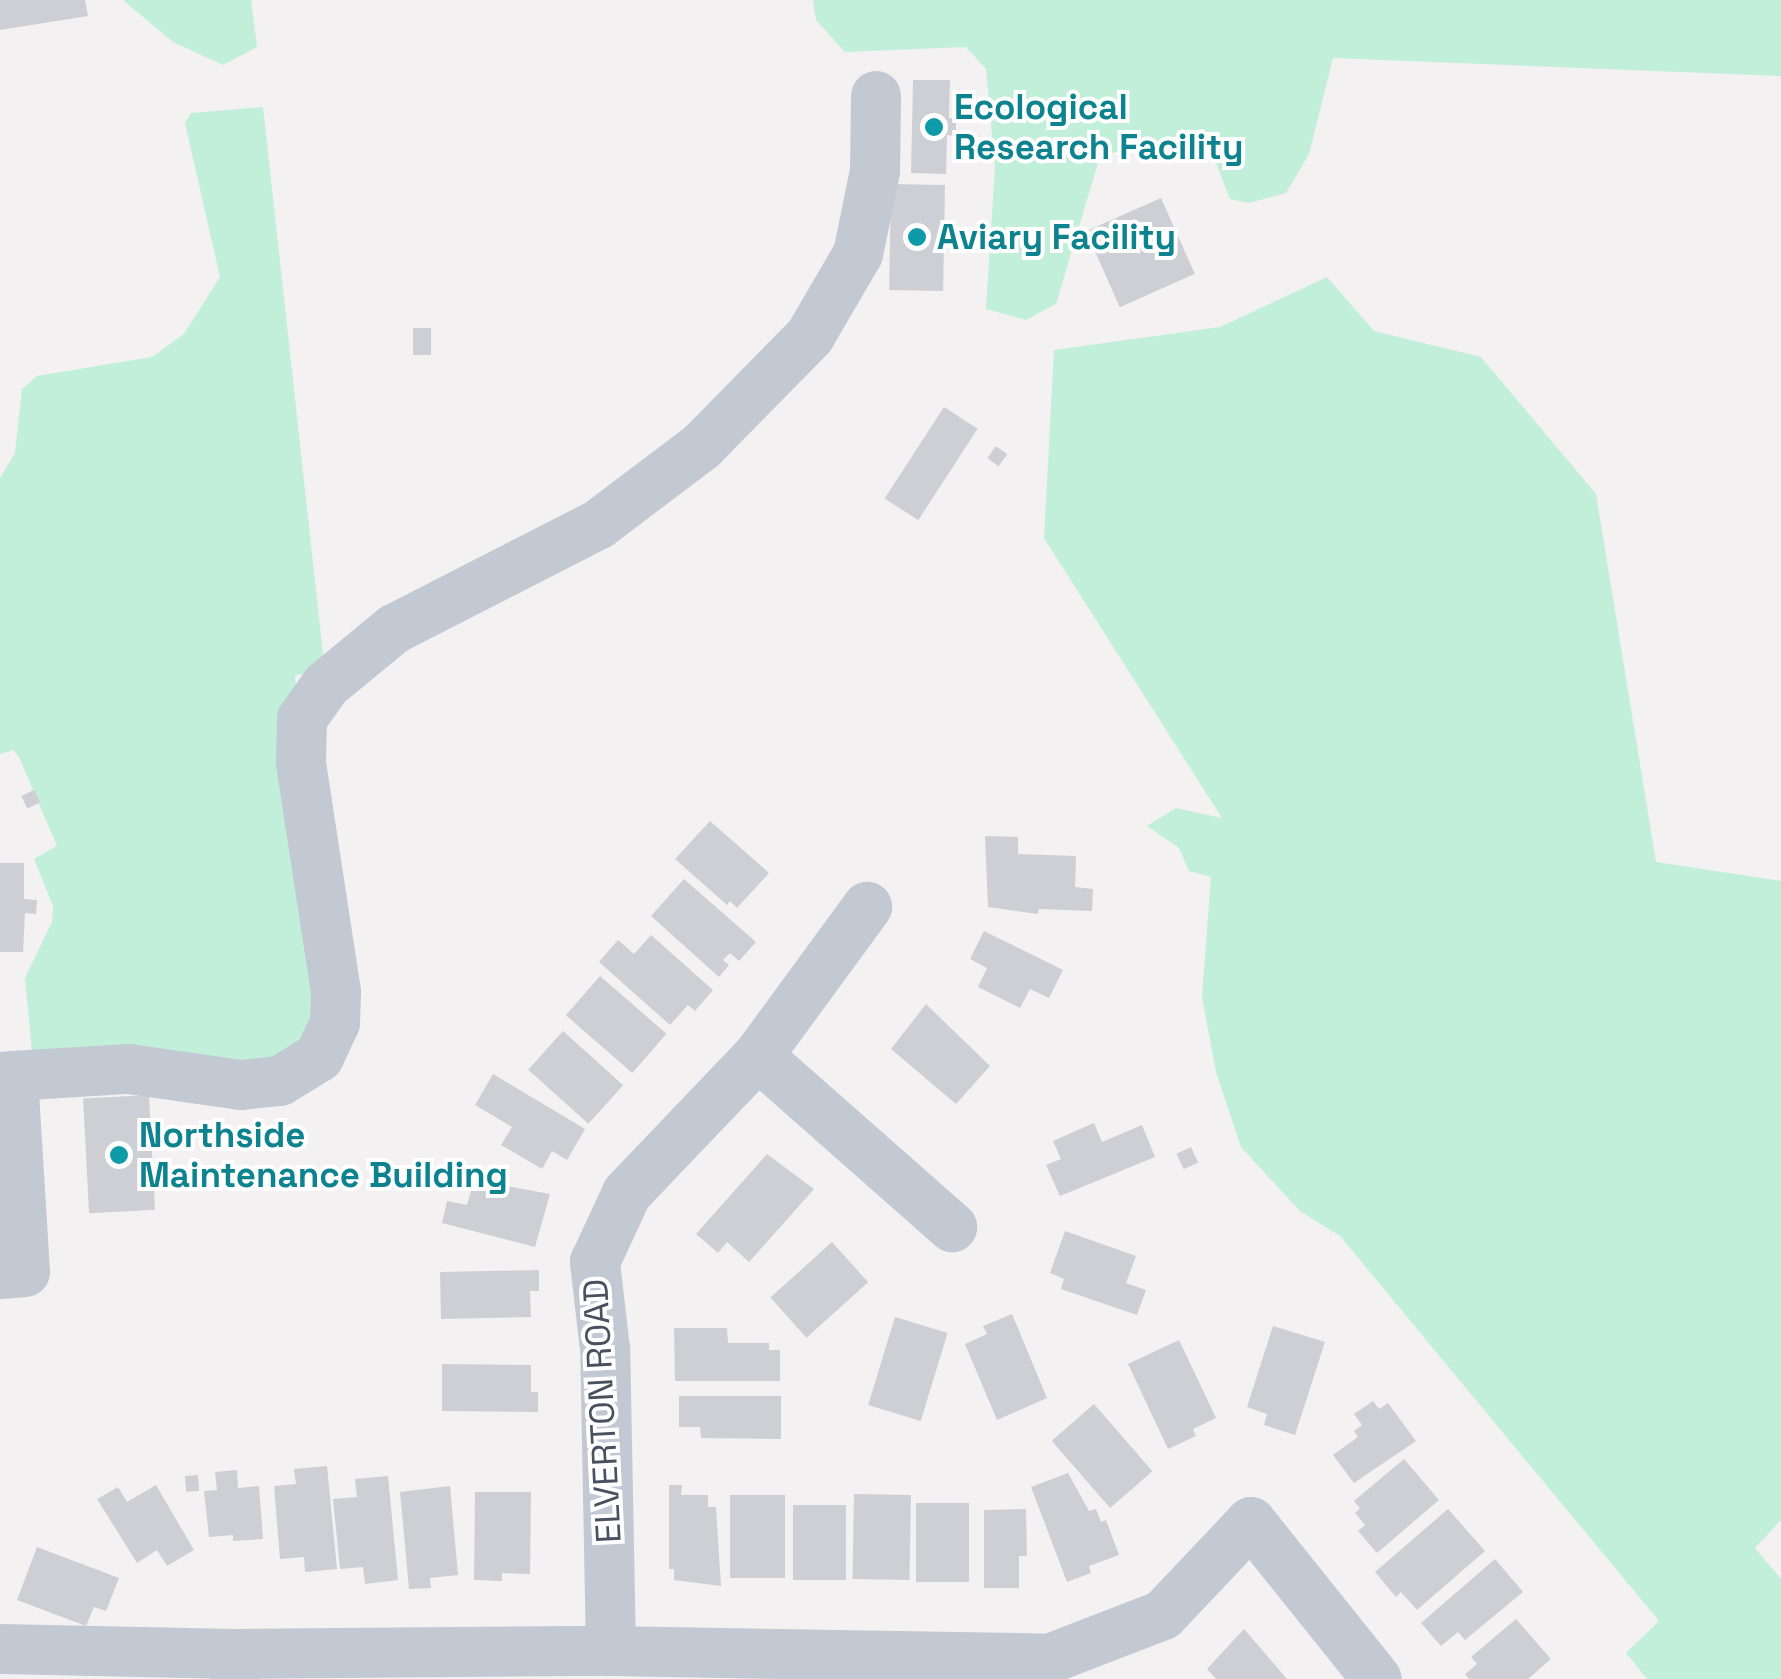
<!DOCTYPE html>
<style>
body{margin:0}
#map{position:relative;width:1781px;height:1679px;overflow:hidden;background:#f3f1f1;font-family:"Space Grotesk",sans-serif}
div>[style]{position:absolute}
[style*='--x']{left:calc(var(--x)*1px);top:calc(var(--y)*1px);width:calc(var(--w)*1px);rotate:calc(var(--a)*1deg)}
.green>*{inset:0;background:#c1efd9}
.building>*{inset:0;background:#cecfd5;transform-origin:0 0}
.minor>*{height:50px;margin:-25px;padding:0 25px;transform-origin:25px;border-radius:25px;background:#c2c9d2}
.dots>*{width:28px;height:28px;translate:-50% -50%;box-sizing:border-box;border:5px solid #fff;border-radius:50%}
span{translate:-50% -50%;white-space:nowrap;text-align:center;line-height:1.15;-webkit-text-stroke:8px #fff;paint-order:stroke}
.culture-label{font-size:35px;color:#0d838f;font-weight:700}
.left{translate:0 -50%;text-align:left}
.street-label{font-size:35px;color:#49515e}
</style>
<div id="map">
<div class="green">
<div style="clip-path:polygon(123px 0,251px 0,257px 47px,223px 65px,173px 42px)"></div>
<div style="clip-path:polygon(813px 0,1781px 0,1781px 76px,1333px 58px,1309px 154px,1286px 193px,1249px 203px,1230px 199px,1203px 129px,1100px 156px,1056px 304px,1026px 320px,986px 309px,995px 167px,986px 69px,966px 47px,845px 52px,816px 20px)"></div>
<div style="clip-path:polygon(263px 107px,325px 672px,295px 675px,328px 1020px,296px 1066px,32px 1052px,25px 978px,52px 922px,53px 906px,34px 859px,57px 846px,19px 757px,13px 750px,0 754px,0 478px,15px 453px,22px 389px,37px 376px,152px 357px,184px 334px,220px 277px,185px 123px,191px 113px)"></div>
<div style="clip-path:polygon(1327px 277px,1374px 331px,1481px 357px,1596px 494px,1656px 862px,1781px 881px,1781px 1520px,1755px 1548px,1781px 1579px,1781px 1679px,1647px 1679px,1626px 1653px,1659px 1621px,1340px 1236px,1300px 1211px,1241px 1147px,1216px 1072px,1202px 997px,1211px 877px,1189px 871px,1179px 848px,1147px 826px,1176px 808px,1222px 818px,1044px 538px,1054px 350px,1220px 327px)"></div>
</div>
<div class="building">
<div style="clip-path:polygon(0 0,85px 0,88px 16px,0 30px)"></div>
<div style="clip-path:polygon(913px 80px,950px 80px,949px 118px,956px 119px,956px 136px,947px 135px,946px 174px,911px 173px)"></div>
<div style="left:891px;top:184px;width:54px;height:106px;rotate:1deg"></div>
<div style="left:1161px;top:198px;width:83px;height:82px;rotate:66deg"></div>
<div style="left:413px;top:328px;width:18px;height:27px"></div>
<div style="left:944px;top:407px;width:40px;height:109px;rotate:33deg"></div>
<div style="left:996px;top:446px;width:14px;height:15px;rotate:36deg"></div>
<div style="left:34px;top:790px;width:14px;height:14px;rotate:65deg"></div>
<div style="clip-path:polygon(710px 821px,769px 873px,737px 908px,730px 901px,727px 905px,675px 859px)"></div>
<div style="clip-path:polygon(985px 836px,1018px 837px,1018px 854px,1076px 856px,1075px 887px,1093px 889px,1092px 911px,1039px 909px,1038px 914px,988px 907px)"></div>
<div style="clip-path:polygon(0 863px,24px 863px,24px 899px,37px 900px,36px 914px,25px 913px,23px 952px,0 952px)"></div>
<div style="clip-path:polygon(684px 879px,756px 942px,739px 961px,730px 953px,723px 960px,729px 965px,719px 977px,651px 916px)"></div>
<div style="clip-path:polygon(984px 931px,1063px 970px,1049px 998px,1030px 989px,1020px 1008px,978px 987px,987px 968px,970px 959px)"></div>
<div style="clip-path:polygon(651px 935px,713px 990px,695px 1011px,688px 1005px,670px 1025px,599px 962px,618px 940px,634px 954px)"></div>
<div style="left:600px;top:976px;width:88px;height:52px;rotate:41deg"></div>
<div style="clip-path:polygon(926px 1004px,990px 1066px,956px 1104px,891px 1049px)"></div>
<div style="left:563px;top:1031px;width:81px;height:52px;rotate:42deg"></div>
<div style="clip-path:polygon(493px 1074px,585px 1129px,567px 1160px,552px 1151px,542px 1169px,501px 1145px,512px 1127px,475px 1105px)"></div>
<div style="left:149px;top:1095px;width:115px;height:66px;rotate:87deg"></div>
<div style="clip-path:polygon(1094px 1123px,1102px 1142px,1142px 1125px,1155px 1157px,1060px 1196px,1046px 1165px,1061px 1159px,1053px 1141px)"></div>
<div style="left:1191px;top:1147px;width:17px;height:16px;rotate:65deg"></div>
<div style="clip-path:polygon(767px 1154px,814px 1189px,749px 1262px,727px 1242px,718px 1253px,696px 1234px)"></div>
<div style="clip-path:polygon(474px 1180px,550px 1194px,535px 1247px,442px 1223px,447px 1201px,467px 1205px)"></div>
<div style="clip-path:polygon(1065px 1231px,1136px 1256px,1126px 1283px,1146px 1290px,1137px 1315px,1061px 1289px,1064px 1279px,1050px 1273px)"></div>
<div style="left:832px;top:1242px;width:54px;height:83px;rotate:48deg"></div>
<div style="clip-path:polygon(539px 1270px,539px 1291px,530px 1291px,531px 1317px,441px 1319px,440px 1272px)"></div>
<div style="clip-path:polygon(1012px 1314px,1047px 1398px,997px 1420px,965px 1344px,987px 1334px,983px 1326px)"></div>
<div style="left:895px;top:1317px;width:55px;height:92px;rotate:17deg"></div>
<div style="clip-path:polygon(1273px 1326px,1325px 1342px,1295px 1435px,1264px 1425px,1267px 1414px,1247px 1407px)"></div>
<div style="clip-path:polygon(674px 1328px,727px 1328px,728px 1343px,769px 1343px,769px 1350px,780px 1350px,780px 1381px,675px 1381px)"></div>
<div style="clip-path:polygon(1179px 1340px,1216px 1418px,1193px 1429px,1196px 1436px,1168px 1449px,1128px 1364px)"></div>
<div style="clip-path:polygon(442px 1364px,531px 1365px,531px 1392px,538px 1392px,538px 1412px,442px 1411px)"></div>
<div style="clip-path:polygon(679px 1396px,781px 1396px,781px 1439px,701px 1438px,700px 1427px,679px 1427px)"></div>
<div style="clip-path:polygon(1373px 1401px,1379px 1409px,1388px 1403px,1416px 1441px,1354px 1483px,1333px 1455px,1358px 1437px,1354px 1431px,1362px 1425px,1354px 1414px)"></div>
<div style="left:1094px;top:1404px;width:89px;height:56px;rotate:49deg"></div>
<div style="clip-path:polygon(1404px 1459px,1439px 1500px,1377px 1553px,1358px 1531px,1365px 1525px,1355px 1513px,1360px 1508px,1354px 1501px)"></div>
<div style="clip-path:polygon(327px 1466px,337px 1569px,305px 1572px,304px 1557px,280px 1559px,274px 1486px,296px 1484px,294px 1469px)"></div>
<div style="clip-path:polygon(237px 1470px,238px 1488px,259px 1486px,263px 1539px,233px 1541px,233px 1535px,209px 1537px,204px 1491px,217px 1490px,215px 1472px)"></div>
<div style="clip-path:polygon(1068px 1473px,1089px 1511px,1096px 1509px,1101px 1522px,1106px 1520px,1119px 1555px,1089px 1566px,1091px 1573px,1067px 1582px,1031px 1487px)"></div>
<div style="left:198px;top:1475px;width:16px;height:13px;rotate:86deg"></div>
<div style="clip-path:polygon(388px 1476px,398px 1580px,365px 1584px,363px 1567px,340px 1569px,333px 1499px,357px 1497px,355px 1479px)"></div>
<div style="clip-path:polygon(156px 1485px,194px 1550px,167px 1566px,157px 1550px,137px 1563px,97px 1499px,118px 1487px,127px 1502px)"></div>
<div style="clip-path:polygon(669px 1485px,682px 1485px,681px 1495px,708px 1495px,708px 1507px,716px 1507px,721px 1586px,674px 1580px,674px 1569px,669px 1569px)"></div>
<div style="clip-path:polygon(450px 1486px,458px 1575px,430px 1578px,431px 1588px,409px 1589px,400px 1492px)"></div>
<div style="clip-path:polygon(475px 1492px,531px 1492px,530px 1574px,502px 1573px,502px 1581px,474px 1580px)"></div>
<div style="left:854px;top:1494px;width:57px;height:85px;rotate:1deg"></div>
<div style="left:730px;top:1495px;width:55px;height:83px"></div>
<div style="left:916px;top:1503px;width:53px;height:79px"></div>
<div style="left:793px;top:1505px;width:53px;height:75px"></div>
<div style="clip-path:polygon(1026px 1509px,1027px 1556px,1019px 1556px,1019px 1588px,984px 1588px,984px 1510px)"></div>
<div style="clip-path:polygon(1448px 1509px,1485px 1551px,1417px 1610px,1401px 1592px,1396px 1597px,1375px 1572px)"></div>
<div style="clip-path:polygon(37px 1547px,119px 1578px,106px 1611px,94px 1607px,86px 1626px,17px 1600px)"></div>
<div style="clip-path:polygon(1495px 1559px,1523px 1592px,1465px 1640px,1458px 1632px,1441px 1646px,1421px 1623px)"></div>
<div style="clip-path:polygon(1516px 1619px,1551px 1659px,1528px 1679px,1469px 1679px,1465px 1674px,1477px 1664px,1471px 1657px)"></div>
<div style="clip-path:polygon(1244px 1629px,1287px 1679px,1216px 1679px,1207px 1669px)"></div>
</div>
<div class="minor">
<div style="--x:758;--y:1056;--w:259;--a:41.4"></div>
<div style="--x:13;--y:1076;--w:116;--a:-3.5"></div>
<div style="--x:129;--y:1069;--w:113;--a:8.1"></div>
<div style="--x:241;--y:1085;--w:39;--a:-6"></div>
<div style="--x:280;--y:1081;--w:46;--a:-31.6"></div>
<div style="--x:319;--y:1057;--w:38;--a:-65"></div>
<div style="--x:335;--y:1023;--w:31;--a:-88"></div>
<div style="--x:336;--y:992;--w:233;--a:-98.7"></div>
<div style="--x:301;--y:762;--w:43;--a:-88.7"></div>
<div style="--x:302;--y:719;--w:42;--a:-54.8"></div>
<div style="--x:326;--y:685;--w:88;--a:-39.5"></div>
<div style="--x:394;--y:629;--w:230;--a:-27.1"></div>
<div style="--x:599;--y:524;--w:129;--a:-37.1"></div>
<div style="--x:702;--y:446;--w:154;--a:-45.5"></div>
<div style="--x:810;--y:336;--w:95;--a:-59.7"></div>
<div style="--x:858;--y:254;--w:85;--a:-78.4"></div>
<div style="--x:875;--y:171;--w:75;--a:-89.2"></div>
<div style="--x:0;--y:1077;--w:13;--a:-4"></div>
<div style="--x:13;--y:1076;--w:196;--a:86.5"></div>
<div style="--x:25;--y:1272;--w:25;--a:175"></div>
<div style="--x:0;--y:1649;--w:235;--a:1.2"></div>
<div style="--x:611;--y:1651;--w:302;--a:-91.1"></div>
<div style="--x:605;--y:1349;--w:88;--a:-96.6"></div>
<div style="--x:595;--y:1262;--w:76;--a:-65.1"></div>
<div style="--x:627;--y:1193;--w:190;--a:-46.3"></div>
<div style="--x:758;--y:1056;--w:185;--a:-53.8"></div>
<div style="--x:235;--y:1679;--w:25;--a:-90"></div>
<div style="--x:235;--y:1654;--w:376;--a:-0.5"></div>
<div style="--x:611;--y:1651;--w:438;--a:1"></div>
<div style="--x:1049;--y:1659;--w:122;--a:-21.1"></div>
<div style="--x:1163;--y:1615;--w:128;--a:-46.6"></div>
<div style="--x:1251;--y:1522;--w:201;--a:51.3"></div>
</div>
<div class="dots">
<div style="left:934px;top:127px;background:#0f9aa8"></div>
<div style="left:917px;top:237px;background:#0f9aa8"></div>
<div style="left:119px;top:1155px;background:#0f9aa8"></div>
</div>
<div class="culture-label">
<span class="left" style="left:954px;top:127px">Ecological<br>Research Facility</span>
<span class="left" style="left:937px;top:237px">Aviary Facility</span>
<span class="left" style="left:139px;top:1155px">Northside<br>Maintenance Building</span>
</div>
<div class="street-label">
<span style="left:602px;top:1411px;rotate:-93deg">ELVERTON ROAD</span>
</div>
</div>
